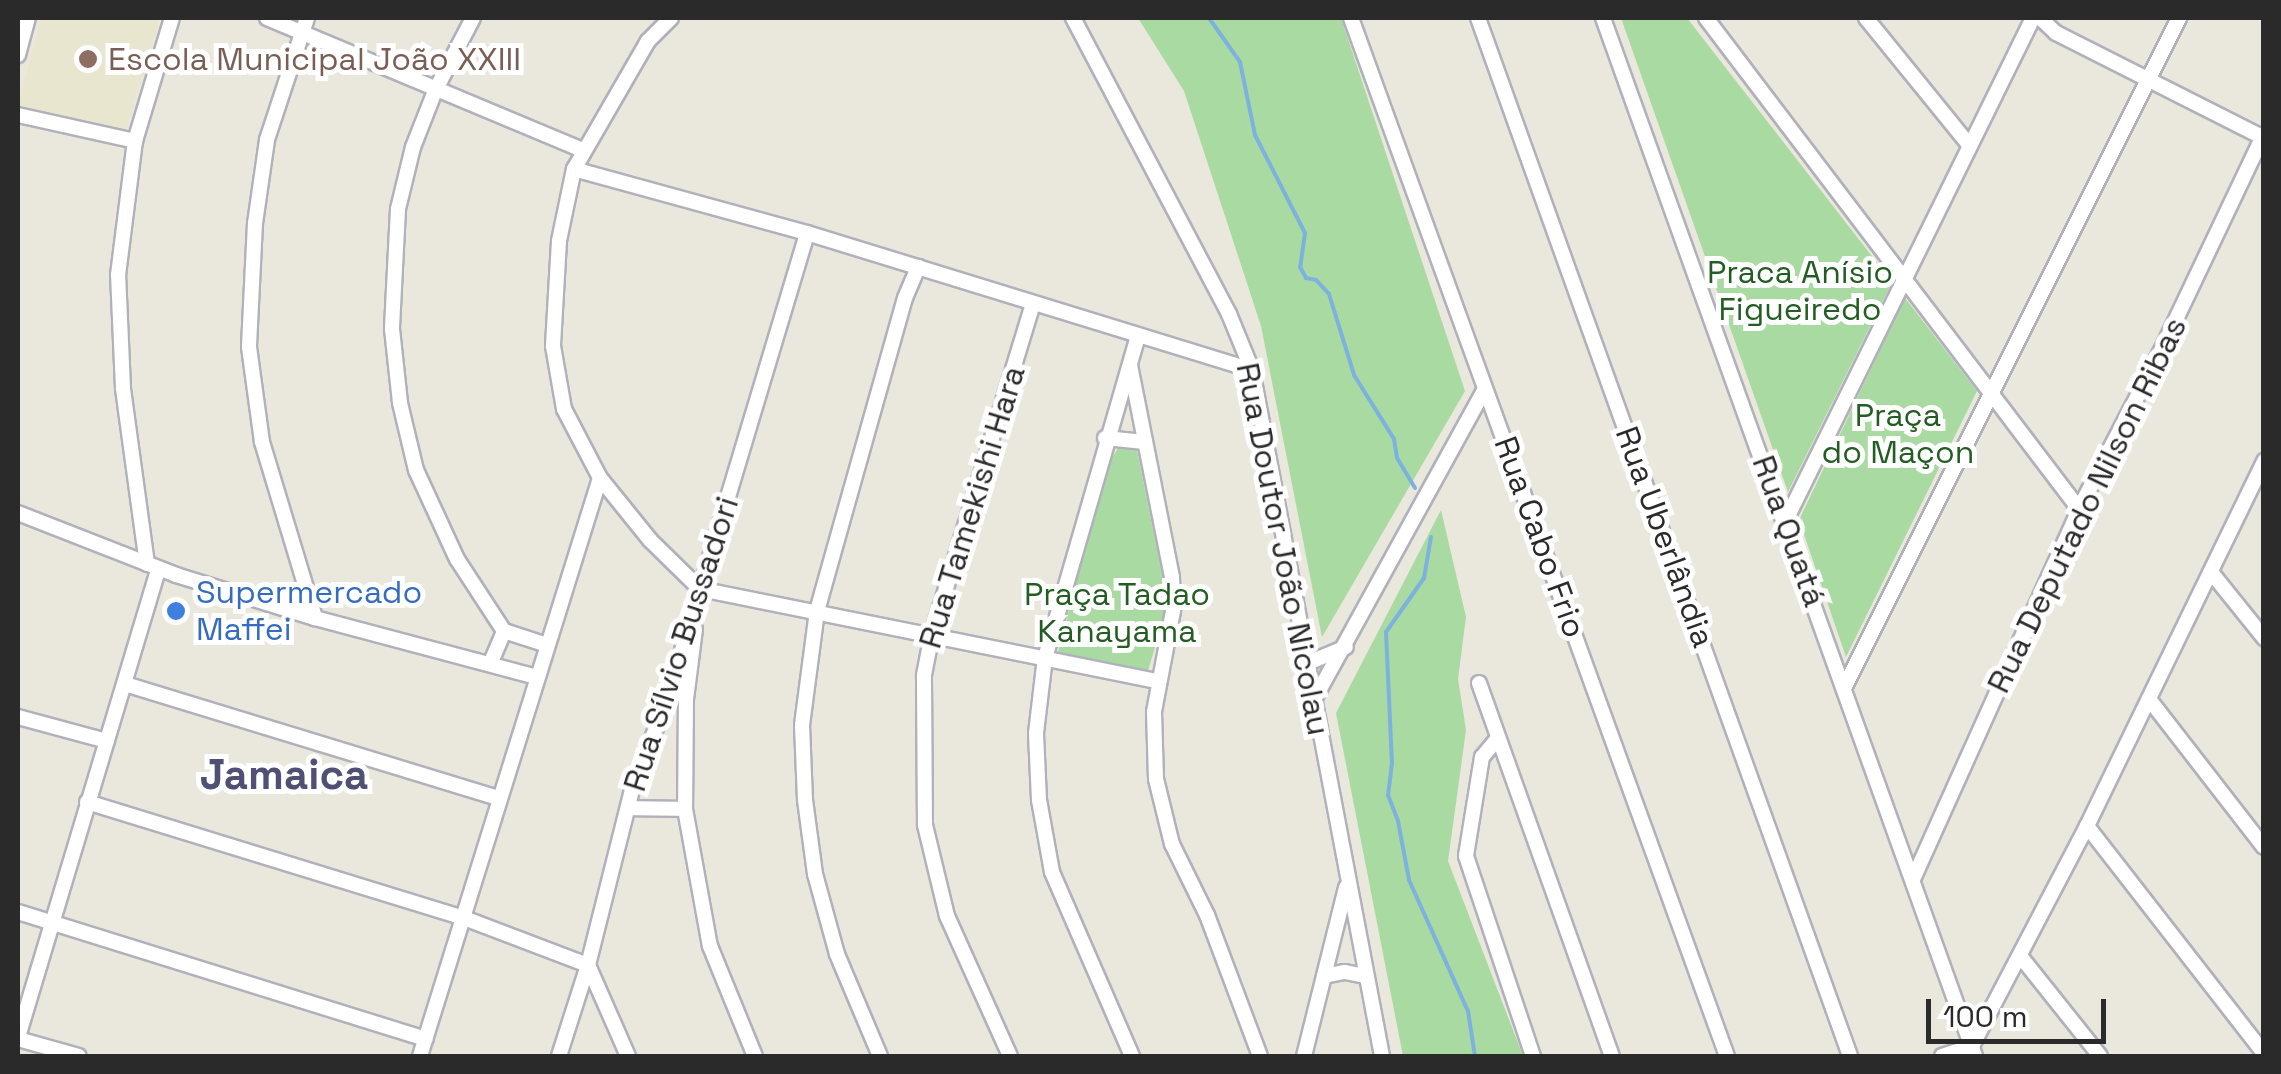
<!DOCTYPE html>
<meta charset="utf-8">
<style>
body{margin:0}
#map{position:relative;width:2281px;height:1074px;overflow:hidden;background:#eae7dd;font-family:"Space Grotesk",sans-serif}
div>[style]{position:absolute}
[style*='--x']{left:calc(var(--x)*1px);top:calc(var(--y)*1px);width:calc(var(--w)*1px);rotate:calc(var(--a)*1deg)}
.education>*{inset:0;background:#e9e6cf}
.green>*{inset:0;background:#a9daa1}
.stream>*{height:4px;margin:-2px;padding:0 2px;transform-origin:2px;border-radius:2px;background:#7db2df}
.roads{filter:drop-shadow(2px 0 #b1b1bc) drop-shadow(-2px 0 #b1b1bc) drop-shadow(0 2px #b1b1bc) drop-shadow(0 -2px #b1b1bc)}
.street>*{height:14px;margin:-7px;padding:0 7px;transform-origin:7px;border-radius:7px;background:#fff}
.dots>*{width:28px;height:28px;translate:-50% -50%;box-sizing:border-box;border:5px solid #fff;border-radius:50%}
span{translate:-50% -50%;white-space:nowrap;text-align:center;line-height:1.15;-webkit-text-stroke:10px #fff;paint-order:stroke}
.education-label{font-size:32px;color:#785e54}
.left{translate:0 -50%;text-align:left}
.park-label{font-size:32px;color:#245d23}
.street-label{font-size:32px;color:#2a2a2a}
.shop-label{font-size:32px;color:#366cbe}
.district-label{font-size:42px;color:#505075;font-weight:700}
.frame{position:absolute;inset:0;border:20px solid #2a2a2a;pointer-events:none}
.scale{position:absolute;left:1926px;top:999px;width:180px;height:45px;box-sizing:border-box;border:5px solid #2a2a2a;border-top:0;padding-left:12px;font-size:30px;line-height:35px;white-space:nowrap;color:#2a2a2a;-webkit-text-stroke:8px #fff;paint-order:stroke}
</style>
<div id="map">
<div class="education">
<div style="clip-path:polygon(41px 18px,160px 18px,125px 133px,18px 105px)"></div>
</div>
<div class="green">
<div style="clip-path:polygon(1138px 18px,1341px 18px,1465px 391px,1322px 637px,1261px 326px,1184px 91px)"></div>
<div style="clip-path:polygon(1621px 18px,1687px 18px,1892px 282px,1788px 492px)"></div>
<div style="clip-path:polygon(1905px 298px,1977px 391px,1846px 657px,1799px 520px)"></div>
<div style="clip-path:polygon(1118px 448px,1137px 450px,1163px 579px,1165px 613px,1148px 671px,1058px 652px,1107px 466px)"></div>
<div style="clip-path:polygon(1441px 510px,1466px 617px,1458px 679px,1466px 730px,1448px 861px,1523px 1056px,1403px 1056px,1336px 713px)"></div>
</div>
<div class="stream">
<div style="--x:1209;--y:18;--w:54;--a:54.8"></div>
<div style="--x:1240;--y:62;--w:75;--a:78.4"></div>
<div style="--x:1255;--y:135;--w:110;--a:63"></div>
<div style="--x:1305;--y:233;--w:34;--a:98"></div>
<div style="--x:1300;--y:267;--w:13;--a:61"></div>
<div style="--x:1306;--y:278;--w:10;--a:11"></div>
<div style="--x:1316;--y:280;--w:19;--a:47"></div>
<div style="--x:1329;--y:294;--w:85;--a:72.8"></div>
<div style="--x:1354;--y:375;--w:75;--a:58"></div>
<div style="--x:1394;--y:439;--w:19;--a:81"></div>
<div style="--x:1397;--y:458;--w:35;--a:59"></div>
<div style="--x:1431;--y:537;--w:42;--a:99.7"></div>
<div style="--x:1424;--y:578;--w:66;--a:125.1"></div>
<div style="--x:1386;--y:632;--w:131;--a:87.4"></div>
<div style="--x:1392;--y:763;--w:32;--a:97"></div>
<div style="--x:1388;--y:795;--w:28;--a:69"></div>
<div style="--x:1398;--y:821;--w:60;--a:79.4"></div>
<div style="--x:1409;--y:880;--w:144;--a:65.8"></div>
<div style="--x:1468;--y:1011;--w:46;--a:81.2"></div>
</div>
<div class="roads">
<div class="street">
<div style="--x:267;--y:18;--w:342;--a:22.7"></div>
<div style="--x:307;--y:18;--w:128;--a:108.2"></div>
<div style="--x:267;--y:140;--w:84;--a:98.2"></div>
<div style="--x:255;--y:223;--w:124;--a:92.8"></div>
<div style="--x:249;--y:347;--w:96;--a:82.2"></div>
<div style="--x:262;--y:442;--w:184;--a:73.2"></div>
<div style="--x:473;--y:18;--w:82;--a:117.5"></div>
<div style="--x:435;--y:91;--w:60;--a:111.4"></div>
<div style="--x:413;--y:147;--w:64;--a:103.6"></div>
<div style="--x:398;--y:209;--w:120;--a:92.9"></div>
<div style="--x:392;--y:329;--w:74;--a:83.8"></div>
<div style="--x:400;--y:403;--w:69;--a:76.6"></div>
<div style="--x:416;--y:470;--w:98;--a:65.3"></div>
<div style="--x:457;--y:559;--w:86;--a:56.9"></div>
<div style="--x:504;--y:631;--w:45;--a:18"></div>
<div style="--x:671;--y:18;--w:33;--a:135"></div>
<div style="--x:648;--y:41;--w:148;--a:120"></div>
<div style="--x:574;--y:169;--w:74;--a:101.8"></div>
<div style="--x:559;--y:241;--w:105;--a:93.3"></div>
<div style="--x:553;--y:346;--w:64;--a:80.1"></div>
<div style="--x:564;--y:409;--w:78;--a:62.4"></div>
<div style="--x:600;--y:478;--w:80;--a:51.1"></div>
<div style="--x:650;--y:540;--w:70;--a:44.4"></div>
<div style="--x:1073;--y:18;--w:335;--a:62.2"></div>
<div style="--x:1229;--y:314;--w:61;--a:67.7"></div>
<div style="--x:1252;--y:370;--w:698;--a:79.27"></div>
<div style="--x:1351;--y:18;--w:1104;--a:70.09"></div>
<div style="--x:1478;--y:18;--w:1103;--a:70.28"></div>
<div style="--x:1603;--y:18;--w:1103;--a:70.28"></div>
<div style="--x:1706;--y:18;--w:617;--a:52.78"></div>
<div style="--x:1866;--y:18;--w:165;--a:50.9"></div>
<div style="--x:2040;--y:18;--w:22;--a:43"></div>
<div style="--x:2056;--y:33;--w:231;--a:26.8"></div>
<div style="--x:18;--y:55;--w:38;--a:-75"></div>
<div style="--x:18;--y:115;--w:120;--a:12.5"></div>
<div style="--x:574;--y:169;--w:242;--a:15.4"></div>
<div style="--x:807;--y:233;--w:466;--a:17.1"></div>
<div style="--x:1130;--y:365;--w:216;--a:78.8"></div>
<div style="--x:1172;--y:577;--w:34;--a:88"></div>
<div style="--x:1173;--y:611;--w:103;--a:100.7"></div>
<div style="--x:1154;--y:712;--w:67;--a:88.3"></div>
<div style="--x:1156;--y:779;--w:67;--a:76.2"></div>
<div style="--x:1172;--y:844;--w:79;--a:63.8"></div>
<div style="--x:1207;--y:915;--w:151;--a:69.4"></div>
<div style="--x:1105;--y:438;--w:40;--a:5.7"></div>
<div style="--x:18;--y:513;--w:170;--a:21.4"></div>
<div style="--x:176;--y:575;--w:145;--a:17.2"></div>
<div style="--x:315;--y:618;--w:229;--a:14.9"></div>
<div style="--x:1786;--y:520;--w:559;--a:-63.8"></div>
<div style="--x:147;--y:564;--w:178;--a:-97.8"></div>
<div style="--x:123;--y:388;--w:113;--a:-92.5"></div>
<div style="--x:118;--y:275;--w:135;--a:-82.8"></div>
<div style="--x:135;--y:141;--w:128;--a:-73.3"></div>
<div style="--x:2211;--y:572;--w:85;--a:51.2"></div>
<div style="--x:700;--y:589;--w:465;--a:11.4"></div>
<div style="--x:695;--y:629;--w:71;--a:97.3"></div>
<div style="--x:686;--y:699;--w:110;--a:90.5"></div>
<div style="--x:685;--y:809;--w:139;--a:79.7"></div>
<div style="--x:710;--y:946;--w:119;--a:67.8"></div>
<div style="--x:491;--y:662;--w:34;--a:-67"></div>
<div style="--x:1308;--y:663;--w:41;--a:-22.8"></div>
<div style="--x:1479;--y:683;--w:396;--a:70.4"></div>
<div style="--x:125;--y:684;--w:391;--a:17"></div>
<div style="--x:1844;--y:688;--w:749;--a:-63.43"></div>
<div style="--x:1315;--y:698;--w:353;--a:-61.2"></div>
<div style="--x:2149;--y:699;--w:187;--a:52.2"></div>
<div style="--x:18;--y:717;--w:92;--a:15.1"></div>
<div style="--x:1498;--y:738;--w:25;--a:130"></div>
<div style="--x:1482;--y:757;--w:100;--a:99.2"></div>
<div style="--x:1466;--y:856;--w:211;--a:71.5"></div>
<div style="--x:87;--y:802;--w:394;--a:17.1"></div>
<div style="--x:464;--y:918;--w:133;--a:20.8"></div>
<div style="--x:588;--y:965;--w:99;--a:66.3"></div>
<div style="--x:628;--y:808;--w:57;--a:1"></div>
<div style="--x:2087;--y:826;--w:288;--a:52.1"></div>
<div style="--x:1914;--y:877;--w:403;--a:-65.8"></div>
<div style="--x:2079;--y:509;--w:176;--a:-62.6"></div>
<div style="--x:2160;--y:353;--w:242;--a:-64.6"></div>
<div style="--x:18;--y:912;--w:427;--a:17.3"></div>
<div style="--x:2021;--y:957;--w:127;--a:51.4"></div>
<div style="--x:1324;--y:976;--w:21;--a:-11"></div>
<div style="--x:1345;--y:972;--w:21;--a:11"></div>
<div style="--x:18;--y:1037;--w:488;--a:-73.3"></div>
<div style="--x:18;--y:1039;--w:63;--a:15.6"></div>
<div style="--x:1972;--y:1046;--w:248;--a:-62.4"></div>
<div style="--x:2087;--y:826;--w:406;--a:-64.1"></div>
<div style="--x:420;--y:1056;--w:605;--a:-72.7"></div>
<div style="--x:559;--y:1056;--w:96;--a:-72.3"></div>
<div style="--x:588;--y:965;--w:180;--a:-75.9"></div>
<div style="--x:632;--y:790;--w:100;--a:-68.8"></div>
<div style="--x:668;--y:697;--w:484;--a:-73.3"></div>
<div style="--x:880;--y:1056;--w:111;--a:-112.9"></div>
<div style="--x:837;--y:954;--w:83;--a:-105.4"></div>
<div style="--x:815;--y:874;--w:75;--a:-97.7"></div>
<div style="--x:805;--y:800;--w:75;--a:-92.3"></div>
<div style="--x:802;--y:725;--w:115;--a:-82.5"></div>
<div style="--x:817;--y:611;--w:325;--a:-74.3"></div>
<div style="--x:905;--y:298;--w:34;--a:-67"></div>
<div style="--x:1010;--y:1056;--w:154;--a:-114.2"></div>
<div style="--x:947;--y:916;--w:94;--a:-103.6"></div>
<div style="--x:925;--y:825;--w:150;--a:-90.4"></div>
<div style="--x:924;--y:675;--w:42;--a:-79"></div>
<div style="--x:932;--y:634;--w:346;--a:-73"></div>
<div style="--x:1132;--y:1056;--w:201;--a:-113.5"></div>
<div style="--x:1052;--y:872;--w:73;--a:-100.2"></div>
<div style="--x:1039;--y:800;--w:67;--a:-92.6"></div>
<div style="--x:1036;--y:733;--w:76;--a:-83.2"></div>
<div style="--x:1045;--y:658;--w:336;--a:-73.9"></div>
<div style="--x:1304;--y:1056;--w:174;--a:-76"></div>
<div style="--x:1942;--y:1056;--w:32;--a:-18"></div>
</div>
</div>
<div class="dots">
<div style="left:88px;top:59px;background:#8d6e63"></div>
<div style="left:176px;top:611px;background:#3f7fe0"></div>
</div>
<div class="education-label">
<span class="left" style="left:108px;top:59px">Escola Municipal João XXIII</span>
</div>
<div class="park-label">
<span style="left:1800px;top:291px">Praca Anísio<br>Figueiredo</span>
<span style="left:1898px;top:434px">Praça<br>do Maçon</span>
<span style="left:1117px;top:613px">Praça Tadao<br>Kanayama</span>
</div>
<div class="street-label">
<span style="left:2087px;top:505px;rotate:-64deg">Rua Deputado Nilson Ribas</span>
<span style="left:972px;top:507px;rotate:-73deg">Rua Tamekishi Hara</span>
<span style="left:1789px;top:531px;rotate:70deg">Rua Quatá</span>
<span style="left:1540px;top:537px;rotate:70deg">Rua Cabo Frio</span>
<span style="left:1665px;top:537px;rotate:70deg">Rua Uberlândia</span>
<span style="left:1283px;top:549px;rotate:79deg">Rua Doutor João Nicolau</span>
<span style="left:681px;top:644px;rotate:-72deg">Rua Sílvio Bussadori</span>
</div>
<div class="shop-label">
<span class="left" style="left:196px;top:611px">Supermercado<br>Maffei</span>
</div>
<div class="district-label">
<span style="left:284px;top:775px">Jamaica</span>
</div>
<div class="frame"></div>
<div class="scale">100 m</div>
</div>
